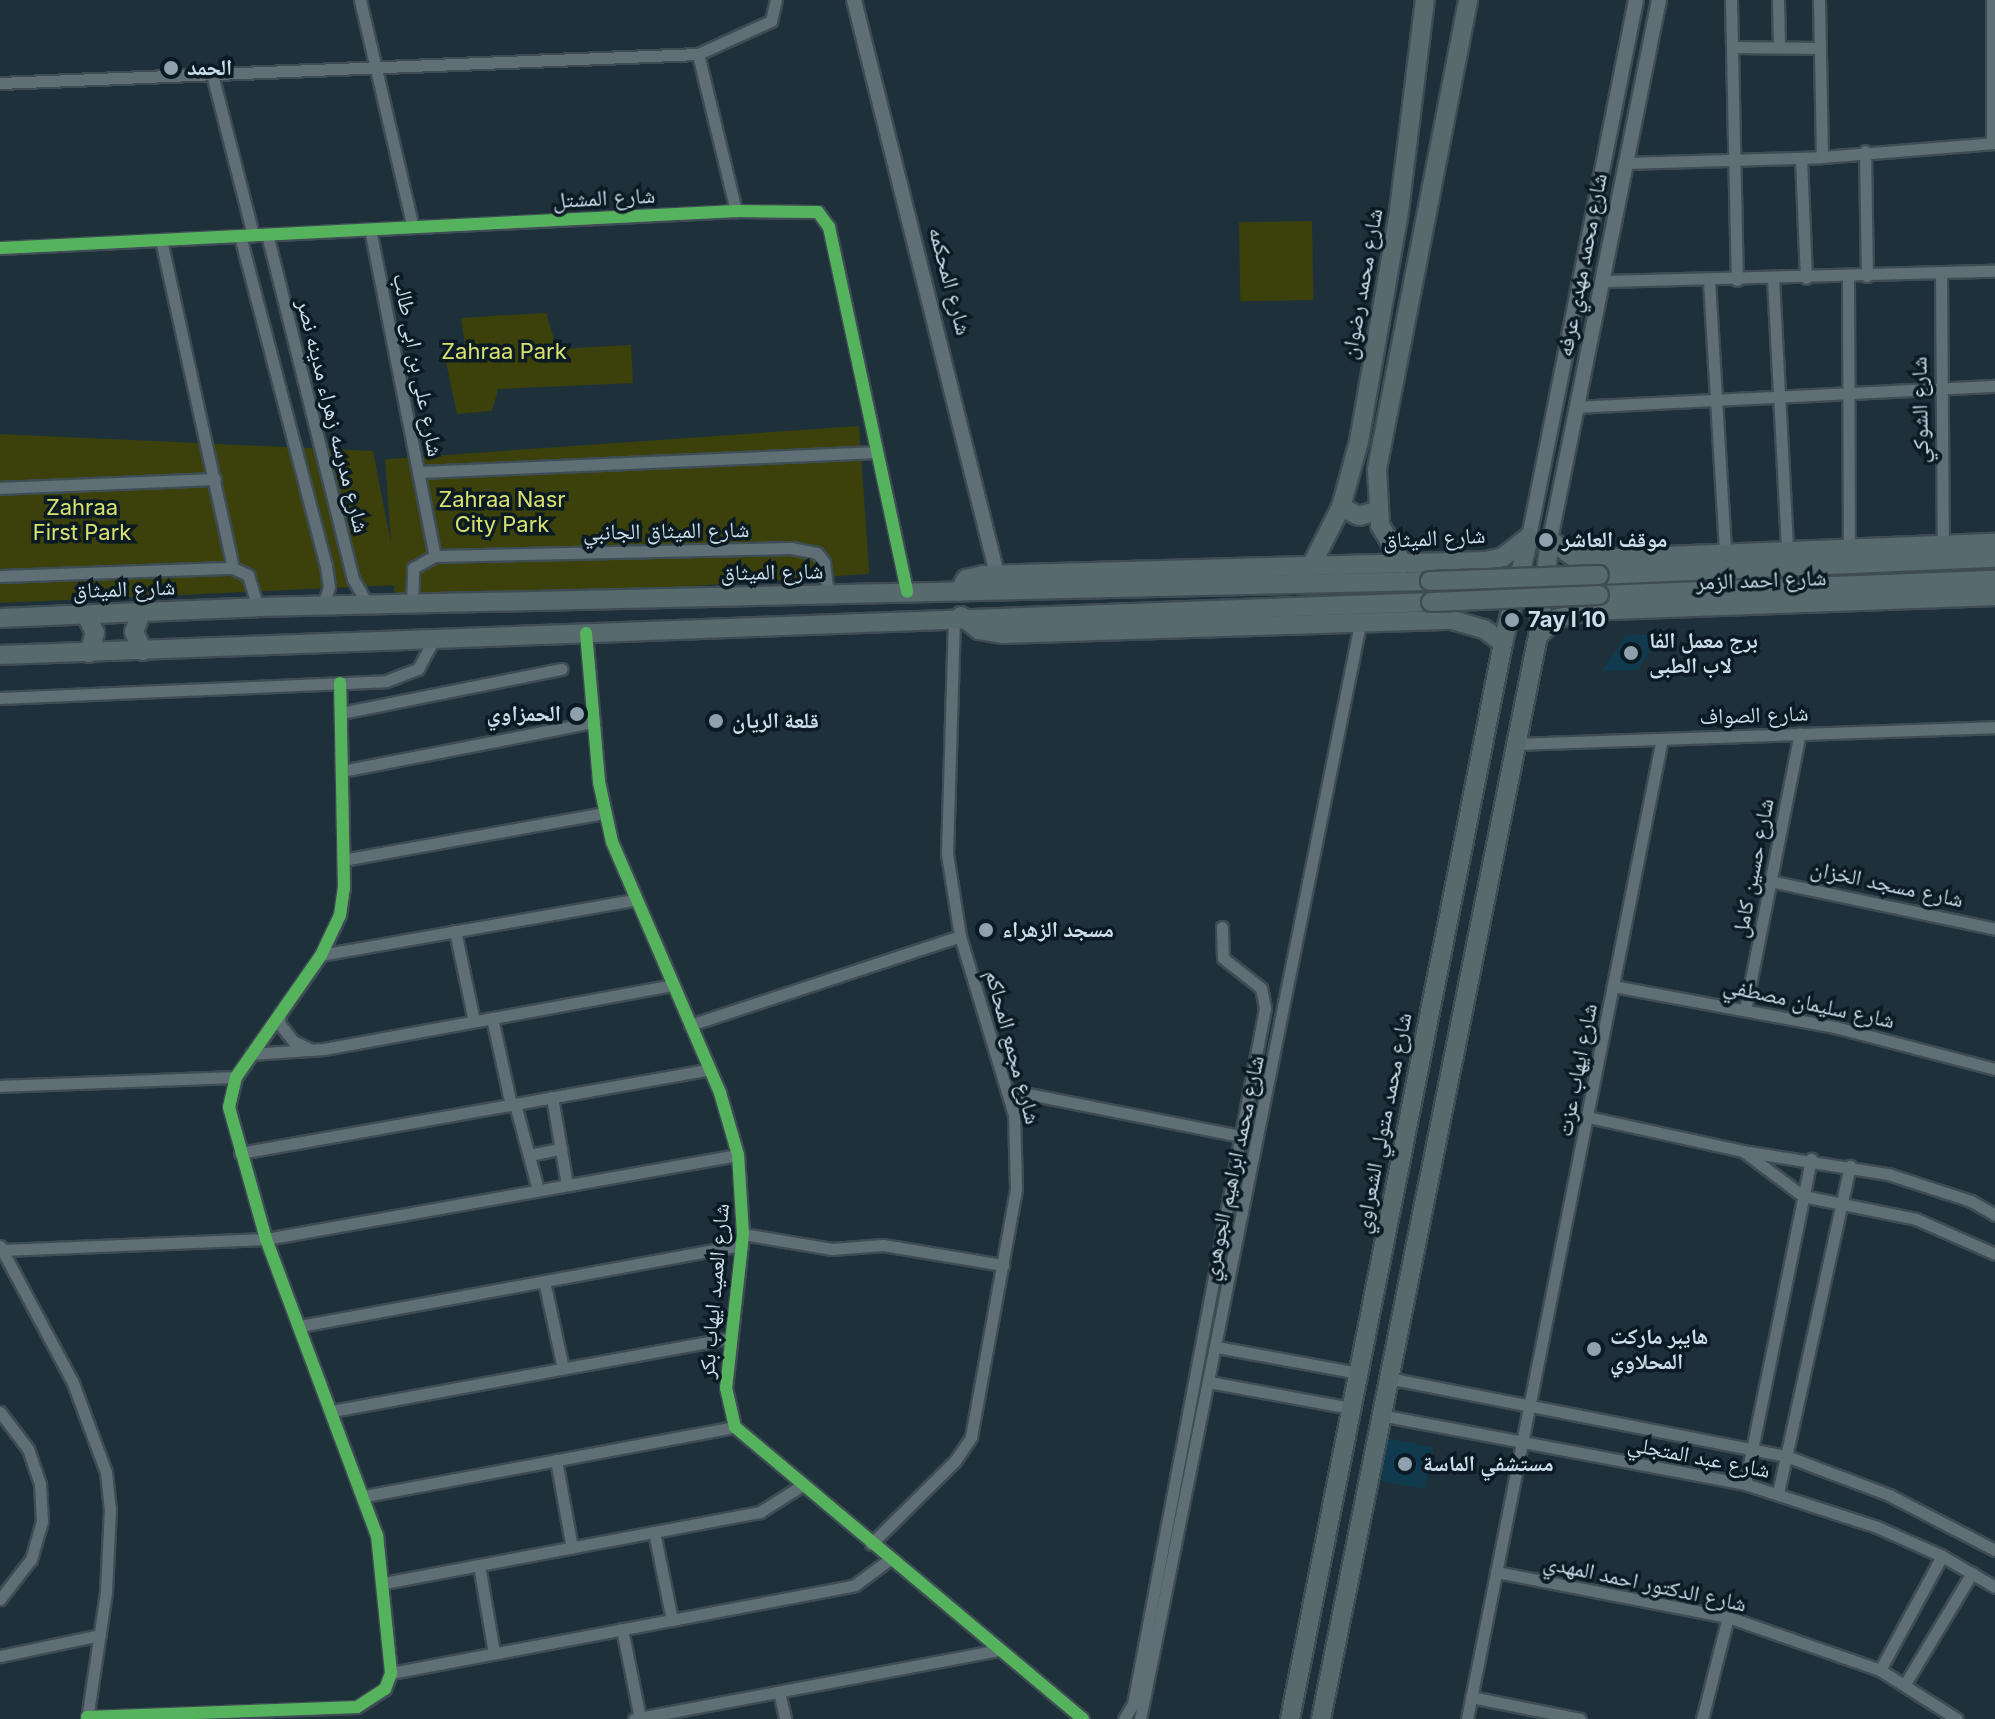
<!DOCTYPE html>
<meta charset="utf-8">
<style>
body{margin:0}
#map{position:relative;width:1995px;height:1719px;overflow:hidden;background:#1e313a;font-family:Inter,"Noto Naskh Arabic",sans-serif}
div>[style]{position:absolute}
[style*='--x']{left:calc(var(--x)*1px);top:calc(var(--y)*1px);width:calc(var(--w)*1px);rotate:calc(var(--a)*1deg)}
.built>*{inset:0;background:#103b4f;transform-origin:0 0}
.green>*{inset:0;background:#3c410b;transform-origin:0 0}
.roads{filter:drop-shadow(2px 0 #3e4c54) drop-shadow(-2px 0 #3e4c54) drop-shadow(0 2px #3e4c54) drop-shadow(0 -2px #3e4c54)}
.minor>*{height:11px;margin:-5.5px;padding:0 5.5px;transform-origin:5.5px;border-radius:5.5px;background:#606e76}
.tertiary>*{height:14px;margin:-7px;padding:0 7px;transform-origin:7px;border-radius:7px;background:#606e76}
.primary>*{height:18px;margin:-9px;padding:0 9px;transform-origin:9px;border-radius:9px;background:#576b6f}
.bridges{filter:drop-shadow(2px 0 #3e4c54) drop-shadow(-2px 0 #3e4c54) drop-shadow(0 2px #3e4c54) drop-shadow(0 -2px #3e4c54)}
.primary-bridge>*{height:18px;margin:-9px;padding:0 9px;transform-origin:9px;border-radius:9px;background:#576b6f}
.cycleway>*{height:12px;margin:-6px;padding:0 6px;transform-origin:6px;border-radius:6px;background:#56b35d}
.dots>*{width:22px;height:22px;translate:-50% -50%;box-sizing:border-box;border:4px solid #0c1b23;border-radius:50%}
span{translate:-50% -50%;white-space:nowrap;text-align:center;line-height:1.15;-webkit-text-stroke:7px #0c1b23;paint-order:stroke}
.poi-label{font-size:22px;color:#cbdee9;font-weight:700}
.left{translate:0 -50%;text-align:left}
.right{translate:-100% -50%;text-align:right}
.street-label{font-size:22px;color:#cbdee9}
.park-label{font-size:22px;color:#dae26f}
</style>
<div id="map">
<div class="built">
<div style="clip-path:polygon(1626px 635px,1660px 635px,1638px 670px,1602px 671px)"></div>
<div style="left:1386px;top:1438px;width:48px;height:43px;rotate:11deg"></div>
</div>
<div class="green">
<div style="left:1312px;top:221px;width:79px;height:73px;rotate:89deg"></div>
<div style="clip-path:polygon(546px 313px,557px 349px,631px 345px,633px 383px,498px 389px,492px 411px,457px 414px,445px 357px,466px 352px,461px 318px)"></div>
<div style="left:859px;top:426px;width:148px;height:475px;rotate:86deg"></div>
<div style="clip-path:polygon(0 434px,373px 451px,399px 585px,0 603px)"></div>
</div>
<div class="roads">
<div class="minor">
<div style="--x:360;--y:0;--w:233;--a:76.9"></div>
<div style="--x:1731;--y:0;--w:280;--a:88.8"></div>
<div style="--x:1778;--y:0;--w:47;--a:88.8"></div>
<div style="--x:1819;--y:0;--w:157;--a:88.9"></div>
<div style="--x:1732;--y:47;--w:88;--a:0.7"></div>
<div style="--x:698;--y:54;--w:162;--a:76.4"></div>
<div style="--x:212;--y:74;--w:166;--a:75.7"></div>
<div style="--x:0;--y:83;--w:699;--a:-2.38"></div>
<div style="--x:698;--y:54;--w:80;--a:-24.3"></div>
<div style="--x:771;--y:21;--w:22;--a:-77"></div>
<div style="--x:1992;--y:143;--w:143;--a:-90"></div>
<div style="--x:1865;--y:151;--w:125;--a:89.1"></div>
<div style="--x:1801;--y:158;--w:120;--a:87.6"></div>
<div style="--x:1625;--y:163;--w:197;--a:-1.7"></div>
<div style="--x:1822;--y:157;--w:174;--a:-4.6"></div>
<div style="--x:370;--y:229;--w:333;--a:78.8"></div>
<div style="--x:267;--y:234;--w:356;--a:76"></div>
<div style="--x:353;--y:579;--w:30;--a:60"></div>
<div style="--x:240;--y:236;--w:341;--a:75.4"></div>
<div style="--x:326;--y:566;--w:21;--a:82"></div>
<div style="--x:329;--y:587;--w:20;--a:108"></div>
<div style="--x:161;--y:240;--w:336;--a:77.6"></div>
<div style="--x:0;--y:248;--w:737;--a:-2.88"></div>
<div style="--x:736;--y:211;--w:82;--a:0.7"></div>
<div style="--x:818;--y:212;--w:19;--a:54"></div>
<div style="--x:829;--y:227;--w:373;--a:77.9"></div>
<div style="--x:1941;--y:273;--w:273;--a:89.6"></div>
<div style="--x:1848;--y:278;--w:271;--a:89.8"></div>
<div style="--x:1773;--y:279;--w:271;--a:87"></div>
<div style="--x:1602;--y:281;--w:393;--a:-1.5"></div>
<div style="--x:1709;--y:281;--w:271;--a:86.6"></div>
<div style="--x:1575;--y:407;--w:421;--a:-2.9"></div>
<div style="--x:420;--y:472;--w:453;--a:-2.5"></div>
<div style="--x:0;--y:488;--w:215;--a:-2.4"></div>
<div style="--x:0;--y:576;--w:233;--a:-2"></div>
<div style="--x:233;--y:568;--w:17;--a:25"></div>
<div style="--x:248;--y:575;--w:34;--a:73"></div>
<div style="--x:412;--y:604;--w:36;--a:-88"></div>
<div style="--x:413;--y:568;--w:25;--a:-29"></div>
<div style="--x:435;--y:556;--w:356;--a:-1.3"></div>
<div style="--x:791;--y:548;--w:26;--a:11"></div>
<div style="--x:817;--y:553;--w:11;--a:52"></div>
<div style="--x:824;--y:562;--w:33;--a:83"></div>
<div style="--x:586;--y:633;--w:150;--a:85"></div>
<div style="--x:599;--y:782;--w:61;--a:77.8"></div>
<div style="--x:612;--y:842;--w:273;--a:66.7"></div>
<div style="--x:720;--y:1093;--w:65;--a:73.8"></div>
<div style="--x:738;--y:1155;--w:79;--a:86.4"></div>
<div style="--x:743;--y:1234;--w:155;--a:96.3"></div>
<div style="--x:726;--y:1388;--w:40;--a:77"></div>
<div style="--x:735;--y:1427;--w:454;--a:40"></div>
<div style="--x:0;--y:698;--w:386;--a:-2.5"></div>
<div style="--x:386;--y:681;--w:34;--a:-21"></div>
<div style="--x:418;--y:669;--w:34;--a:-62"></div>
<div style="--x:341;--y:713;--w:225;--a:-11.3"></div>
<div style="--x:1514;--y:744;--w:481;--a:-2"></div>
<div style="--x:342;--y:771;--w:257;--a:-11"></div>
<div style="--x:343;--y:860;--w:266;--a:-10.2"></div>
<div style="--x:1770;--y:881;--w:230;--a:12"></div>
<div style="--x:455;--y:931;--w:92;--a:78.1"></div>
<div style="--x:321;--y:955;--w:318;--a:-10"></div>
<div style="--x:1613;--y:986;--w:226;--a:10.5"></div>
<div style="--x:1835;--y:1027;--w:165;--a:14.7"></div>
<div style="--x:1745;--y:1010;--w:282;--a:-78.8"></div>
<div style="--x:280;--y:1013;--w:10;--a:96"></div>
<div style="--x:279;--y:1023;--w:23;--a:52"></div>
<div style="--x:293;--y:1041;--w:21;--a:25"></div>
<div style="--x:492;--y:1018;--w:89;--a:77.7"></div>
<div style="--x:690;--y:1025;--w:284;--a:-18.2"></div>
<div style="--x:251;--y:1054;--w:73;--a:-3.9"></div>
<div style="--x:324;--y:1049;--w:354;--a:-10.4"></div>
<div style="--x:0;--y:1086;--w:236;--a:-2.2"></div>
<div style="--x:1008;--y:1090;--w:237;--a:11.2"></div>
<div style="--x:552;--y:1097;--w:89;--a:80.3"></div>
<div style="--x:515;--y:1104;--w:89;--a:75"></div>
<div style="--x:1588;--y:1117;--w:158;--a:12.4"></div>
<div style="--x:1742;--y:1151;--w:148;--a:9"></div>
<div style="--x:1888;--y:1174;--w:87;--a:18"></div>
<div style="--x:1971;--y:1201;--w:28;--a:30"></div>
<div style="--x:1743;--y:1151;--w:75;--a:36.9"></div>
<div style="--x:1803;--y:1196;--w:115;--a:11.5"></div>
<div style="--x:1916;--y:1219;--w:86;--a:23.9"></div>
<div style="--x:240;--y:1153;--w:477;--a:-10.1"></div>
<div style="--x:529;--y:1155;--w:33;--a:-11"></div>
<div style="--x:743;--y:1234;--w:90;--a:9.6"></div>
<div style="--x:832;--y:1249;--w:51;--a:-4.5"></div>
<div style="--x:883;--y:1245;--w:122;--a:9.5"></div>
<div style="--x:0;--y:1246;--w:155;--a:61.9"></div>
<div style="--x:73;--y:1383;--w:95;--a:69.7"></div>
<div style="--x:106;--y:1472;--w:37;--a:84"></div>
<div style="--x:110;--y:1509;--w:83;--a:92.8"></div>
<div style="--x:106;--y:1592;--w:128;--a:98.5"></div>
<div style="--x:3;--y:1250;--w:263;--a:-2.4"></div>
<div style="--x:266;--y:1239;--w:479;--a:-10.1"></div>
<div style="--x:544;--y:1281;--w:89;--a:77.7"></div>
<div style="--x:300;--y:1326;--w:449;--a:-10.4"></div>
<div style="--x:1217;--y:1347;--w:143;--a:10.4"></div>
<div style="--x:1388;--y:1378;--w:406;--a:11.1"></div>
<div style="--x:1786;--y:1456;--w:110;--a:20.7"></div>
<div style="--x:1889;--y:1495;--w:119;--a:27.4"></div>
<div style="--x:1209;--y:1382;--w:144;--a:10.4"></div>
<div style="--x:332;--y:1411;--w:404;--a:-10.4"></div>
<div style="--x:0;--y:1412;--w:46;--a:52.9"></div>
<div style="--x:28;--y:1449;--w:37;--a:71"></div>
<div style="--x:40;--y:1484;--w:37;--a:87"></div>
<div style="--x:42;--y:1521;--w:40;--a:106"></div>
<div style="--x:31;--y:1559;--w:51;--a:127.8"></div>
<div style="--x:1380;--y:1415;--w:371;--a:10.7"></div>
<div style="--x:1745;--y:1484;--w:139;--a:18"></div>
<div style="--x:1877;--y:1527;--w:71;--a:24"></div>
<div style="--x:1942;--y:1556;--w:61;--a:30.3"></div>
<div style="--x:556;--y:1460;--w:89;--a:79.7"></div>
<div style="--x:1745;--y:1484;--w:332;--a:-78.5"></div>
<div style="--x:1778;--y:1493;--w:335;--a:-77.6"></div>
<div style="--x:365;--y:1496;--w:376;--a:-10.6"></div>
<div style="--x:654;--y:1532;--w:90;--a:78.4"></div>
<div style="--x:871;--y:1544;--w:118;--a:-44.7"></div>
<div style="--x:955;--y:1461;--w:29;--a:-56"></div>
<div style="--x:971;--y:1437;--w:252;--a:-79.7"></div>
<div style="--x:1016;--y:1189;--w:74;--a:-91.5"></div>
<div style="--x:1014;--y:1115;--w:187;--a:-106.8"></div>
<div style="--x:960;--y:936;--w:83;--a:-99"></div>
<div style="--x:947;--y:854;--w:238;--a:-88.3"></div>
<div style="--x:479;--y:1565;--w:89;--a:80.3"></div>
<div style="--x:1496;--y:1572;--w:236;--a:11"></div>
<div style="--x:1728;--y:1617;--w:161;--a:19.2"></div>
<div style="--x:1880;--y:1670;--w:91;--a:32.5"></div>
<div style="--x:384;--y:1583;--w:383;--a:-10.7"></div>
<div style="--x:760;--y:1512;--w:49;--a:-32.4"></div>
<div style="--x:622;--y:1629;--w:91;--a:78.6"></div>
<div style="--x:0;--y:1656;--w:102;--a:-11.9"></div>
<div style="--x:1880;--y:1670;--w:130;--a:-61.5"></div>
<div style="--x:391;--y:1673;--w:472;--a:-10.7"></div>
<div style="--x:855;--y:1585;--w:44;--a:-36.6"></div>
<div style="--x:1905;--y:1684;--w:130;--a:-58.9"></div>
<div style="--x:779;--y:1692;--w:28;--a:77"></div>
<div style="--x:1471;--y:1697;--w:111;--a:11.4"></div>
<div style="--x:87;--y:1717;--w:270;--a:-2.1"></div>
<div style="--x:357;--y:1707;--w:33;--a:-33"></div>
<div style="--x:385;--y:1689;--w:17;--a:-69"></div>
<div style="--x:391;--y:1673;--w:138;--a:-95.8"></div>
<div style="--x:377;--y:1536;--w:317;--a:-110.5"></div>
<div style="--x:266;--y:1239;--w:137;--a:-105.7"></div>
<div style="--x:229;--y:1107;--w:31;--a:-77"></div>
<div style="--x:236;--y:1077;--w:149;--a:-55.1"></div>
<div style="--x:321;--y:955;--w:44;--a:-64.6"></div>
<div style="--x:340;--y:915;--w:27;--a:-82"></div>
<div style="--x:344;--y:888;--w:205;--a:-91.1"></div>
<div style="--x:634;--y:1719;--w:372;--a:-10.7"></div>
<div style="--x:1124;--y:1719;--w:17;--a:-59"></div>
<div style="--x:1133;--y:1704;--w:708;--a:-79.26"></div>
<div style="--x:1265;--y:1008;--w:20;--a:-101"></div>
<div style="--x:1261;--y:988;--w:48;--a:-141.7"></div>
<div style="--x:1223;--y:958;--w:31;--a:-92"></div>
<div style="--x:1140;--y:1719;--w:1117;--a:-78.64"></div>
<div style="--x:1467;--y:1719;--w:999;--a:-78.75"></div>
<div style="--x:1702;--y:1719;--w:105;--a:-75.7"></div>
</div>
<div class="tertiary">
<div style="--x:854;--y:0;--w:592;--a:76.01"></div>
<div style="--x:1529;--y:537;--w:548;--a:-78.73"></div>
<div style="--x:1550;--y:540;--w:551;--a:-78.59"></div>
</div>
<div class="primary">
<div style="--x:1341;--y:507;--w:20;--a:27"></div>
<div style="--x:1359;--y:516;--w:19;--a:-16"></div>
<div style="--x:1550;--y:540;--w:27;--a:36"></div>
<div style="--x:1572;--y:556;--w:19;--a:9"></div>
<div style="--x:1591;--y:559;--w:404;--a:-2.3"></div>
<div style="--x:1403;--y:564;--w:45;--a:-120.5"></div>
<div style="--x:1380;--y:525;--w:56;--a:-93.1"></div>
<div style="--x:1377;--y:469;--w:478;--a:-79"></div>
<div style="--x:1311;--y:566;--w:66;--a:-63"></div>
<div style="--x:1341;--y:507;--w:68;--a:-74.7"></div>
<div style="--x:1359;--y:441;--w:233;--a:-80.1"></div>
<div style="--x:1399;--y:211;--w:213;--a:-83"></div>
<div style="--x:1599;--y:575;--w:396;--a:-2.5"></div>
<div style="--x:959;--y:592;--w:15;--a:-62"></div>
<div style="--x:966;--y:579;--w:17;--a:-13"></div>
<div style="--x:983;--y:575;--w:503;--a:-1.59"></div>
<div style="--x:1486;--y:561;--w:17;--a:-13"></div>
<div style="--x:1503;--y:557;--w:33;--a:-38"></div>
<div style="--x:1599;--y:595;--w:396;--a:-2.2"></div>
<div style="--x:141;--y:613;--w:20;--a:110"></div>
<div style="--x:134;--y:632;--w:21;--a:65"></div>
<div style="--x:86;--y:615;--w:20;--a:63"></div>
<div style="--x:95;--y:633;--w:21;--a:107"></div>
<div style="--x:961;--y:616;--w:23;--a:38"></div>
<div style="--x:979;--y:630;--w:23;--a:10"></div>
<div style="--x:1002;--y:634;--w:450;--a:-1.8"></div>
<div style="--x:1452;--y:620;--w:33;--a:16"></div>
<div style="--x:1484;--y:629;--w:24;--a:36"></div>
<div style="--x:0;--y:618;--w:258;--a:-2.4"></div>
<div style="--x:258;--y:607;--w:1172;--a:-1.27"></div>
<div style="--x:1538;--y:636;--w:24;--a:-45"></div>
<div style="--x:1555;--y:619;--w:32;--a:-14"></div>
<div style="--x:1586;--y:611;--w:409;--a:-2.1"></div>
<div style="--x:0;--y:655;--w:1432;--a:-2.12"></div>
<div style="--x:1290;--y:1719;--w:1097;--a:-78.8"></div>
<div style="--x:1503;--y:643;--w:109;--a:-76.2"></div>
<div style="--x:1321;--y:1719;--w:1105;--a:-78.67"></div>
<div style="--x:1538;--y:636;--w:97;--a:-82.9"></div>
</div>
</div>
<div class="bridges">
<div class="primary-bridge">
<div style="--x:1430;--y:581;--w:169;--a:-2"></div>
<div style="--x:1431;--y:602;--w:168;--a:-2.4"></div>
</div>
</div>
<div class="cycleway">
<div style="--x:0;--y:248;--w:737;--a:-2.88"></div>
<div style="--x:736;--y:211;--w:82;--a:0.7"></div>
<div style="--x:818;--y:212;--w:19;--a:54"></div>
<div style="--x:829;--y:227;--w:373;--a:77.9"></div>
<div style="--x:586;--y:633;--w:150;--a:85"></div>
<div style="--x:599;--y:782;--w:61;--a:77.8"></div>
<div style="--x:612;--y:842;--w:273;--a:66.7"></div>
<div style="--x:720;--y:1093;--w:65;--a:73.8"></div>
<div style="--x:738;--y:1155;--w:79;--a:86.4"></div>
<div style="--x:743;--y:1234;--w:155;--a:96.3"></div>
<div style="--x:726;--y:1388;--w:40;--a:77"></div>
<div style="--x:735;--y:1427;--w:454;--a:40"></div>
<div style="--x:87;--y:1717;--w:270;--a:-2.1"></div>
<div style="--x:357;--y:1707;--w:33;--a:-33"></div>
<div style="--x:385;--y:1689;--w:17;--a:-69"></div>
<div style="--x:391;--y:1673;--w:138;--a:-95.8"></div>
<div style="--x:377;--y:1536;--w:317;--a:-110.5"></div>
<div style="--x:266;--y:1239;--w:137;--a:-105.7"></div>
<div style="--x:229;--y:1107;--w:31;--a:-77"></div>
<div style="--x:236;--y:1077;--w:149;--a:-55.1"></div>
<div style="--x:321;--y:955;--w:44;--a:-64.6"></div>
<div style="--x:340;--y:915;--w:27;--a:-82"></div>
<div style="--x:344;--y:888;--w:205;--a:-91.1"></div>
</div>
<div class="dots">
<div style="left:171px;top:68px;background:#8ea1ac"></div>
<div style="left:1546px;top:540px;background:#8ea1ac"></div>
<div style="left:1512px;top:620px;background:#8ea1ac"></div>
<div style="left:1631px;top:653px;background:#8ea1ac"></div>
<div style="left:577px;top:714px;background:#8ea1ac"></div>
<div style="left:716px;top:721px;background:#8ea1ac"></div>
<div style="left:986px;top:930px;background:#8ea1ac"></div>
<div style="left:1594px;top:1349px;background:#8ea1ac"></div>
<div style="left:1405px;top:1464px;background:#8ea1ac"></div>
</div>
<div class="poi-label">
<span class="left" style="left:187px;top:68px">الحمد</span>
<span class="left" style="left:1562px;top:540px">موقف العاشر</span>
<span class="left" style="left:1528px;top:620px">7ay l 10</span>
<span class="left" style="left:1649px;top:653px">برج معمل الفا<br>لاب الطبى</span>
<span class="right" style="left:561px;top:714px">الحمزاوي</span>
<span class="left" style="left:732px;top:721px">قلعة الريان</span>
<span class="left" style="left:1002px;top:930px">مسجد الزهراء</span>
<span class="left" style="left:1610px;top:1349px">هايبر ماركت<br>المحلاوي</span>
<span class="left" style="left:1423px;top:1464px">مستشفي الماسة</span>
</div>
<div class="street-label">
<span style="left:604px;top:198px;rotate:-3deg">شارع المشتل</span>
<span style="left:1582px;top:265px;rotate:-79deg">شارع محمد مهدي عرفه</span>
<span style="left:950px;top:281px;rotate:75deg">شارع المحكمه</span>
<span style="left:1362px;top:284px;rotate:-80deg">شارع محمد رضوان</span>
<span style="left:418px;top:365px;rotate:79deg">شارع على بن ابى طالب</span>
<span style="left:1920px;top:410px;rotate:-91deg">شارع الشوكي</span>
<span style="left:333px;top:416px;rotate:76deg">شارع مدرسه زهراء مدينه نصر</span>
<span style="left:666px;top:531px;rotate:-1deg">شارع الميثاق الجانبي</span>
<span style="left:1434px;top:538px;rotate:-3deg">شارع الميثاق</span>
<span style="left:772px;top:572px;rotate:-1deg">شارع الميثاق</span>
<span style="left:1761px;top:580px;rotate:-2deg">شارع احمد الزمر</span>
<span style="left:124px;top:589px;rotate:-2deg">شارع الميثاق</span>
<span style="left:1754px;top:715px;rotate:-2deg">شارع الصواف</span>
<span style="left:1753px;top:868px;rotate:-79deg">شارع حسين كامل</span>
<span style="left:1887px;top:884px;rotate:12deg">شارع مسجد الخزان</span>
<span style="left:1809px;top:1003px;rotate:12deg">شارع سليمان مصطفي</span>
<span style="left:1013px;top:1047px;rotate:75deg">شارع مجمع المحاكم</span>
<span style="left:1577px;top:1070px;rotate:-79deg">شارع ايهاب عزت</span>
<span style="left:1383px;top:1123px;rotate:-79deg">شارع محمد متولي الشعراوي</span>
<span style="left:1233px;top:1168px;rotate:-78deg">شارع محمد ابراهيم الجوهري</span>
<span style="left:714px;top:1291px;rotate:-85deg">شارع العميد ايهاب بكر</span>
<span style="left:1699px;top:1457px;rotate:11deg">شارع عبد المتجلي</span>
<span style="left:1645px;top:1583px;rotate:12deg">شارع الدكتور احمد المهدي</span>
</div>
<div class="park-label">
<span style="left:504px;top:352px">Zahraa Park</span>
<span style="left:502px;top:512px">Zahraa Nasr<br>City Park</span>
<span style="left:82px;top:520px">Zahraa<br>First Park</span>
</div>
</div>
